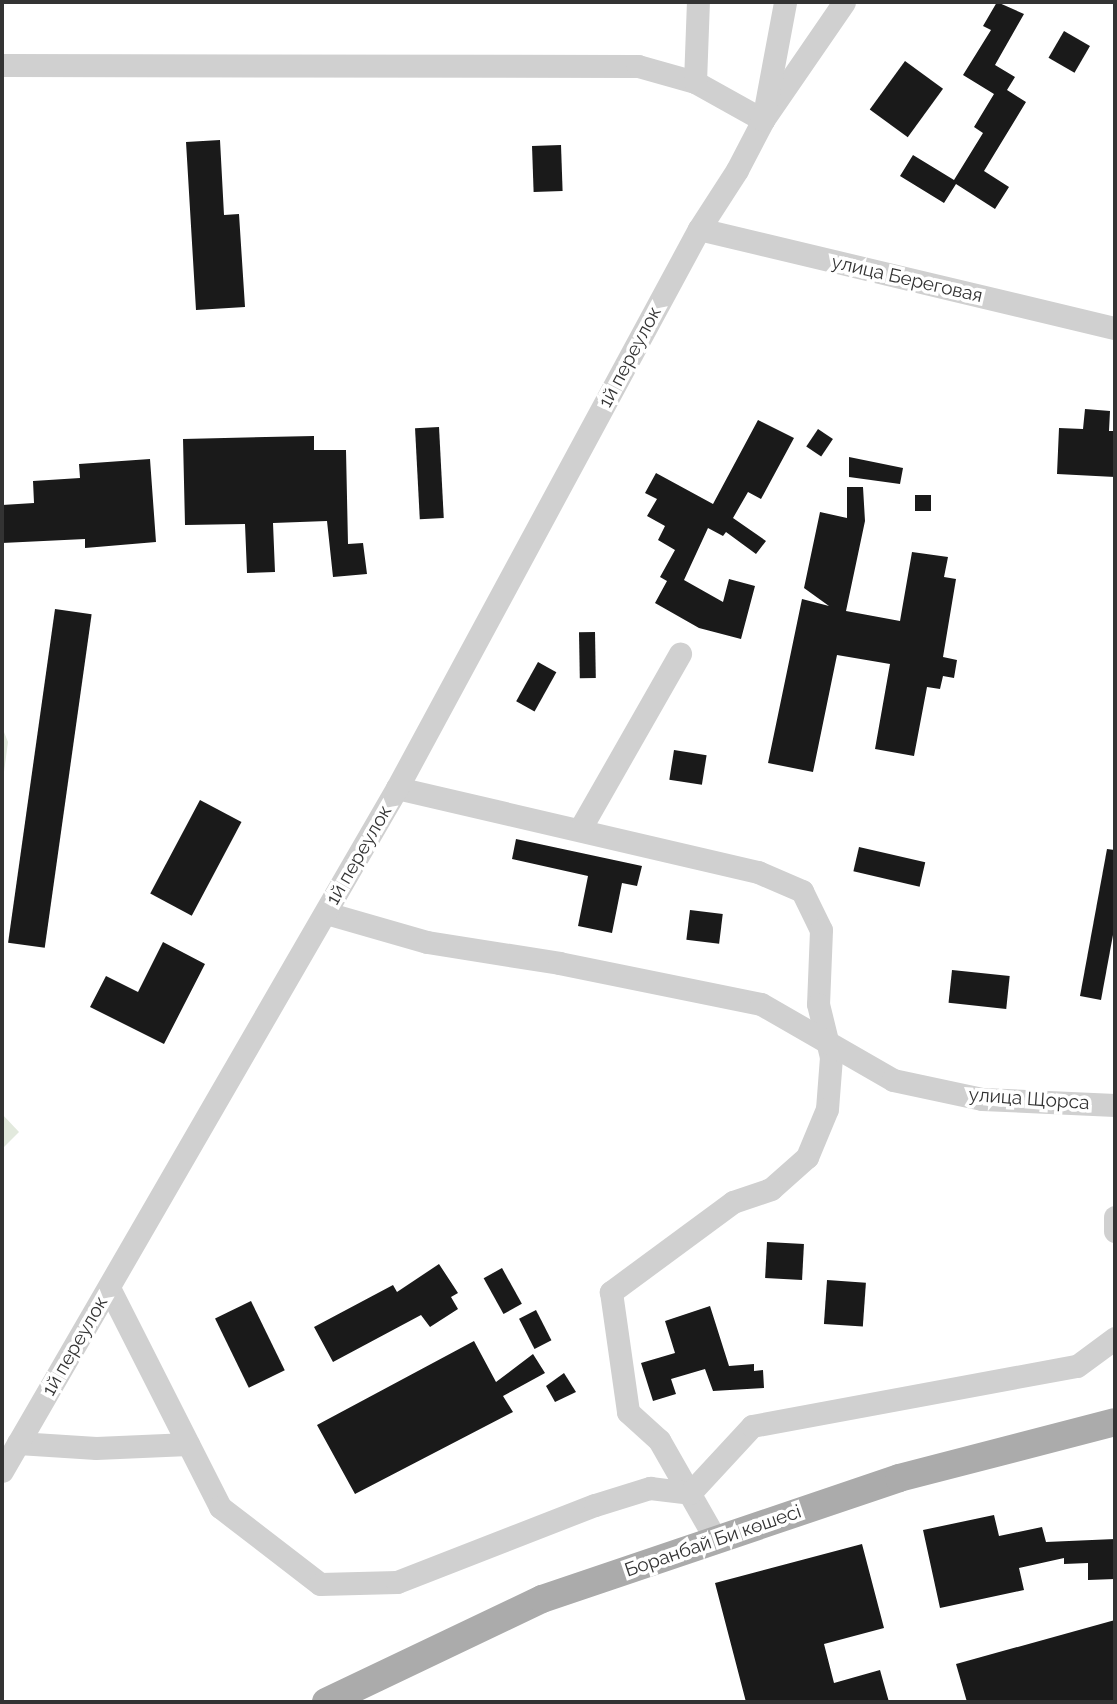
<!DOCTYPE html>
<meta charset="utf-8">
<style>
body{margin:0}
#map{position:relative;width:1117px;height:1704px;overflow:hidden;background:#fff;font-family:Raleway,sans-serif}
div>[style]{position:absolute}
[style*='--x']{left:calc(var(--x)*1px);top:calc(var(--y)*1px);width:calc(var(--w)*1px);rotate:calc(var(--a)*1deg)}
.green>*{inset:0;background:#e2e9dd}
.building>*{inset:0;background:#1a1a1a;transform-origin:0 0}
.minor>*{height:23px;margin:-11.5px;padding:0 11.5px;transform-origin:11.5px;border-radius:11.5px;background:#d0d0d0}
.major>*{height:28px;margin:-14px;padding:0 14px;transform-origin:14px;border-radius:14px;background:#ababab}
span{translate:-50% -50%;white-space:nowrap;text-align:center;line-height:1.15;-webkit-text-stroke:7px #fff;paint-order:stroke}
.street-label{font-size:19px;color:#333}
.frame{position:absolute;inset:0;border:4px solid #333;pointer-events:none}
</style>
<div id="map">
<div class="green">
<div style="clip-path:polygon(2px 727px,8px 742px,2px 787px)"></div>
<div style="clip-path:polygon(2px 1114px,19px 1132px,2px 1149px)"></div>
</div>
<div class="building">
<div style="clip-path:polygon(997px 2px,1024px 14px,995px 65px,1015px 77px,1007px 90px,1026px 102px,984px 171px,1009px 187px,995px 209px,956px 184px,944px 203px,900px 176px,913px 155px,954px 180px,983px 133px,974px 127px,994px 94px,963px 75px,991px 30px,983px 26px)"></div>
<div style="left:1064px;top:31px;width:30px;height:31px;rotate:30deg"></div>
<div style="left:905px;top:61px;width:47px;height:60px;rotate:36deg"></div>
<div style="clip-path:polygon(220px 140px,224px 215px,239px 214px,245px 307px,196px 310px,186px 142px)"></div>
<div style="left:561px;top:145px;width:46px;height:29px;rotate:88deg"></div>
<div style="clip-path:polygon(1085px 409px,1110px 411px,1109px 431px,1115px 431px,1115px 477px,1057px 474px,1059px 428px,1083px 429px)"></div>
<div style="clip-path:polygon(758px 420px,794px 438px,761px 499px,748px 492px,733px 518px,766px 541px,756px 554px,726px 532px,723px 536px,708px 528px,684px 580px,723px 602px,729px 579px,755px 586px,741px 639px,699px 628px,655px 603px,667px 581px,660px 577px,675px 550px,658px 540px,665px 526px,647px 516px,657px 499px,645px 493px,656px 473px,713px 504px)"></div>
<div style="left:439px;top:427px;width:91px;height:24px;rotate:87deg"></div>
<div style="left:818px;top:429px;width:18px;height:21px;rotate:34deg"></div>
<div style="clip-path:polygon(314px 436px,314px 450px,346px 450px,348px 544px,363px 543px,367px 574px,333px 577px,327px 521px,273px 523px,275px 572px,247px 573px,245px 524px,185px 525px,183px 439px)"></div>
<div style="clip-path:polygon(849px 457px,903px 468px,900px 484px,849px 477px)"></div>
<div style="clip-path:polygon(150px 459px,156px 542px,85px 548px,85px 539px,2px 543px,2px 505px,34px 503px,33px 481px,80px 478px,79px 464px)"></div>
<div style="clip-path:polygon(847px 487px,863px 487px,865px 521px,846px 611px,900px 621px,912px 552px,948px 557px,944px 577px,956px 579px,943px 657px,957px 660px,954px 678px,943px 676px,940px 689px,927px 687px,914px 756px,875px 749px,890px 664px,837px 655px,813px 772px,768px 763px,802px 599px,829px 606px,804px 588px,820px 512px,847px 518px)"></div>
<div style="left:915px;top:495px;width:16px;height:16px"></div>
<div style="left:55px;top:609px;width:37px;height:337px;rotate:8deg"></div>
<div style="left:595px;top:632px;width:46px;height:16px;rotate:89deg"></div>
<div style="left:538px;top:662px;width:21px;height:45px;rotate:29deg"></div>
<div style="left:674px;top:750px;width:33px;height:30px;rotate:9deg"></div>
<div style="left:200px;top:800px;width:47px;height:106px;rotate:28deg"></div>
<div style="clip-path:polygon(516px 839px,642px 866px,637px 886px,622px 883px,612px 933px,578px 926px,588px 876px,512px 859px)"></div>
<div style="left:859px;top:847px;width:68px;height:25px;rotate:13deg"></div>
<div style="clip-path:polygon(1107px 849px,1115px 850px,1115px 924px,1101px 1000px,1080px 996px)"></div>
<div style="left:690px;top:910px;width:33px;height:30px;rotate:7deg"></div>
<div style="clip-path:polygon(163px 942px,205px 964px,164px 1044px,90px 1007px,106px 976px,138px 992px)"></div>
<div style="left:952px;top:970px;width:58px;height:33px;rotate:6deg"></div>
<div style="left:767px;top:1242px;width:37px;height:36px;rotate:3deg"></div>
<div style="clip-path:polygon(439px 1264px,458px 1293px,451px 1297px,458px 1309px,430px 1327px,421px 1315px,333px 1362px,314px 1327px,393px 1285px,397px 1292px)"></div>
<div style="left:502px;top:1268px;width:41px;height:21px;rotate:61deg"></div>
<div style="left:827px;top:1280px;width:39px;height:44px;rotate:4deg"></div>
<div style="left:251px;top:1301px;width:77px;height:40px;rotate:64deg"></div>
<div style="clip-path:polygon(710px 1306px,729px 1366px,754px 1364px,754px 1371px,763px 1370px,764px 1388px,713px 1391px,705px 1369px,671px 1379px,676px 1394px,653px 1401px,641px 1363px,675px 1353px,665px 1321px)"></div>
<div style="left:536px;top:1310px;width:34px;height:19px;rotate:63deg"></div>
<div style="clip-path:polygon(474px 1341px,496px 1382px,533px 1354px,545px 1373px,503px 1396px,513px 1412px,355px 1494px,317px 1425px)"></div>
<div style="clip-path:polygon(564px 1373px,576px 1392px,555px 1402px,546px 1386px)"></div>
<div style="clip-path:polygon(994px 1515px,999px 1536px,1042px 1527px,1046px 1542px,1115px 1539px,1115px 1579px,1088px 1580px,1088px 1563px,1064px 1564px,1064px 1558px,1019px 1568px,1024px 1590px,940px 1608px,923px 1530px)"></div>
<div style="clip-path:polygon(862px 1544px,884px 1628px,824px 1644px,834px 1683px,880px 1670px,889px 1702px,746px 1702px,715px 1583px)"></div>
<div style="clip-path:polygon(1115px 1620px,1115px 1702px,967px 1702px,956px 1664px)"></div>
</div>
<div class="minor">
<div style="--x:2;--y:65;--w:636;--a:0.09"></div>
<div style="--x:638;--y:66;--w:59;--a:15.7"></div>
<div style="--x:695;--y:82;--w:78;--a:29.2"></div>
<div style="--x:763;--y:120;--w:143;--a:-55.5"></div>
<div style="--x:695;--y:82;--w:80;--a:-87.9"></div>
<div style="--x:699;--y:229;--w:428;--a:13.4"></div>
<div style="--x:397;--y:788;--w:371;--a:13.1"></div>
<div style="--x:758;--y:872;--w:48;--a:23.4"></div>
<div style="--x:802;--y:891;--w:43;--a:64"></div>
<div style="--x:821;--y:930;--w:74;--a:92.3"></div>
<div style="--x:818;--y:1004;--w:55;--a:76.2"></div>
<div style="--x:831;--y:1057;--w:52;--a:94.4"></div>
<div style="--x:827;--y:1109;--w:52;--a:112.6"></div>
<div style="--x:807;--y:1157;--w:48;--a:138.4"></div>
<div style="--x:771;--y:1189;--w:40;--a:161.1"></div>
<div style="--x:733;--y:1202;--w:152;--a:143.6"></div>
<div style="--x:611;--y:1292;--w:121;--a:81.9"></div>
<div style="--x:628;--y:1412;--w:42;--a:42.1"></div>
<div style="--x:659;--y:1440;--w:115;--a:60.3"></div>
<div style="--x:580;--y:829;--w:202;--a:-60.3"></div>
<div style="--x:326;--y:913;--w:105;--a:16"></div>
<div style="--x:427;--y:942;--w:134;--a:9"></div>
<div style="--x:559;--y:963;--w:206;--a:11.5"></div>
<div style="--x:761;--y:1004;--w:152;--a:29.9"></div>
<div style="--x:893;--y:1080;--w:91;--a:12.1"></div>
<div style="--x:982;--y:1099;--w:133;--a:2.6"></div>
<div style="--x:1115;--y:1217;--w:14;--a:90"></div>
<div style="--x:109;--y:1288;--w:246;--a:63.1"></div>
<div style="--x:220;--y:1507;--w:126;--a:37.6"></div>
<div style="--x:320;--y:1584;--w:77;--a:-1.5"></div>
<div style="--x:397;--y:1582;--w:212;--a:-21.3"></div>
<div style="--x:595;--y:1505;--w:58;--a:-17.2"></div>
<div style="--x:650;--y:1488;--w:40;--a:7.1"></div>
<div style="--x:690;--y:1493;--w:91;--a:-47.2"></div>
<div style="--x:752;--y:1426;--w:330;--a:-10.5"></div>
<div style="--x:1077;--y:1366;--w:47;--a:-36.4"></div>
<div style="--x:18;--y:1443;--w:78;--a:3.7"></div>
<div style="--x:96;--y:1448;--w:92;--a:-2.5"></div>
<div style="--x:2;--y:1471;--w:789;--a:-59.96"></div>
<div style="--x:397;--y:788;--w:635;--a:-61.62"></div>
<div style="--x:699;--y:229;--w:70;--a:-57.2"></div>
<div style="--x:737;--y:170;--w:56;--a:-62.5"></div>
<div style="--x:763;--y:120;--w:120;--a:-79.4"></div>
</div>
<div class="major">
<div style="--x:326;--y:1702;--w:239;--a:-25.5"></div>
<div style="--x:542;--y:1599;--w:377;--a:-18.7"></div>
<div style="--x:899;--y:1478;--w:223;--a:-14.5"></div>
</div>
<div class="street-label">
<span style="left:907px;top:279px;rotate:13deg">улица Береговая</span>
<span style="left:630px;top:357px;rotate:-62deg">1й переулок</span>
<span style="left:359px;top:855px;rotate:-60deg">1й переулок</span>
<span style="left:1029px;top:1099px;rotate:4deg">улица Щорса</span>
<span style="left:75px;top:1346px;rotate:-60deg">1й переулок</span>
<span style="left:713px;top:1541px;rotate:-19deg">Боранбай Би көшесі</span>
</div>
<div class="frame"></div>
</div>
